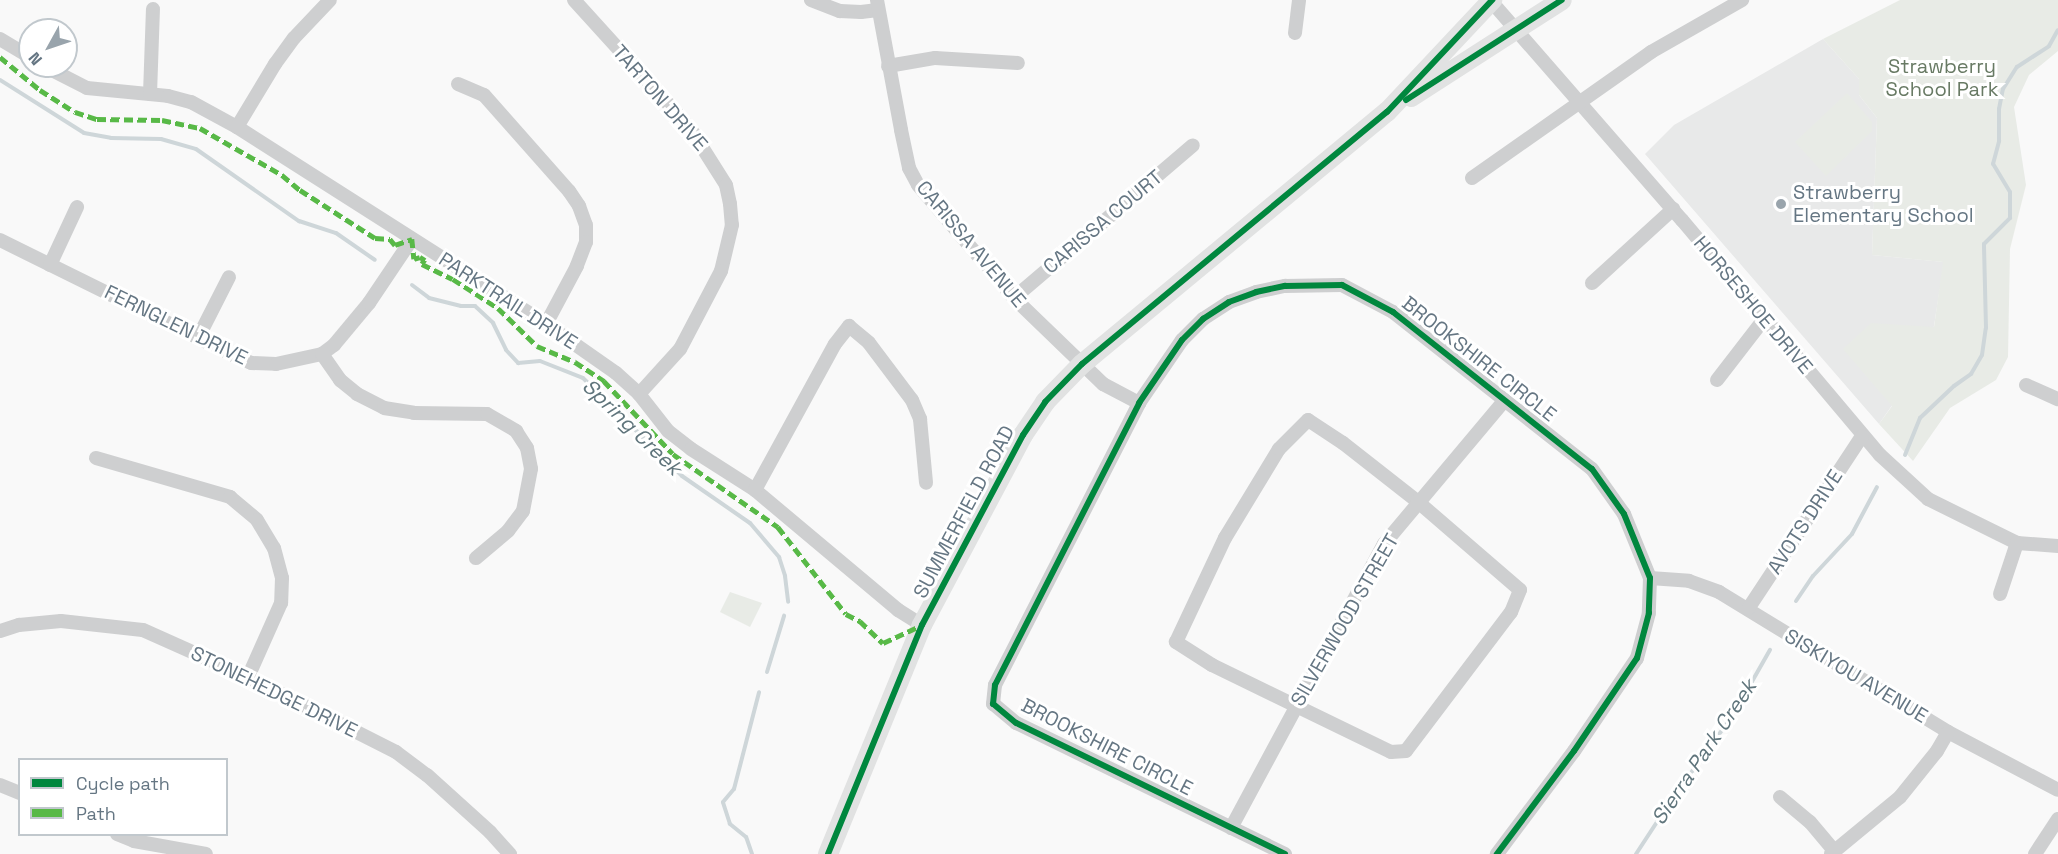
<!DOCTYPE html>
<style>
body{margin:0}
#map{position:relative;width:2058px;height:854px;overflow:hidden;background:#f9f9f9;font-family:"Space Grotesk",sans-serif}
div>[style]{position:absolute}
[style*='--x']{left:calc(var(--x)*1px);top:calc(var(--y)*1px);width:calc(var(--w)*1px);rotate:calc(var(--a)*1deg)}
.built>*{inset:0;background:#e8e9e9}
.green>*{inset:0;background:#e8ebe6}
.stream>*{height:4px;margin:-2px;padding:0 2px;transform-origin:2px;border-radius:2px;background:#ced6d9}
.street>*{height:14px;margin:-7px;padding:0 7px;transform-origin:7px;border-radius:7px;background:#cecfd0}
.secondary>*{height:20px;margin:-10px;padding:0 10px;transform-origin:10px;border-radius:10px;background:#e1e2e2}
.quiet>*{height:4.5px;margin-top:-2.25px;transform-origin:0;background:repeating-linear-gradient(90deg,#58b947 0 9px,transparent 0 13.5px)}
.cycleway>*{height:6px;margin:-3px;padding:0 3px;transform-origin:3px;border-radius:3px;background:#00873e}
.dots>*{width:16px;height:16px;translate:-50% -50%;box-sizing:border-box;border:3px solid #fff;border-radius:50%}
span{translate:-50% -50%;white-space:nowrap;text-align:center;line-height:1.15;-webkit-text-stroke:6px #fff;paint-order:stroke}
.park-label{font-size:20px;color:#687a64}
.street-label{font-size:20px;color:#657683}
.poi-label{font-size:20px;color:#657683}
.left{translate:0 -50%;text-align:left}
.water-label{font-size:21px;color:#60757c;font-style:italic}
.legend{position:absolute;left:18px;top:758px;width:210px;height:78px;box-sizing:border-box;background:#fff;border:2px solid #c1c8cd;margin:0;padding:8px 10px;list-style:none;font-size:18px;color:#657683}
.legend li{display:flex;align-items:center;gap:12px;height:30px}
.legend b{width:30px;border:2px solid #c1c8cd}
.north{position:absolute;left:18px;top:18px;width:60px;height:60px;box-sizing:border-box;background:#fff;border:2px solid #c1c8cd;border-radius:50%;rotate:230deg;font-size:16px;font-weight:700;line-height:24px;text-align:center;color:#657683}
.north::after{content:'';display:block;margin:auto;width:21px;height:27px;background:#99a4ac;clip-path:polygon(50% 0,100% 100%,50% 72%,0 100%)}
</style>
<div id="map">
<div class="built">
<div style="clip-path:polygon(1823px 39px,1859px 79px,1859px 95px,1877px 118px,1872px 255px,1944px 262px,1930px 351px,1879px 424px,1645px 154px,1674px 125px)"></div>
</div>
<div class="green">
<div style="clip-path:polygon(1900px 0,2058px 0,2058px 51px,2029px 75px,2014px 107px,2026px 185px,2010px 249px,2008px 357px,1996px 380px,1950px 408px,1913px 461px,1879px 424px,1892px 406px,1843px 349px,1871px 323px,1934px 327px,1943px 262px,1872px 255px,1877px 118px,1859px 95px,1859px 79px,1823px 39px)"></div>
<div style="clip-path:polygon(1847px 93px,1872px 122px,1872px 131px,1826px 176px,1795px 142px)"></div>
<div style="clip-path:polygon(730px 592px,762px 603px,750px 627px,720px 612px)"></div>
</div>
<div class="stream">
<div style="--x:0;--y:80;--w:99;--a:32.2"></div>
<div style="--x:84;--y:133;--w:27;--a:10"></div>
<div style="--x:111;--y:138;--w:50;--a:1.1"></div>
<div style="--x:161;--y:139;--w:36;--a:16"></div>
<div style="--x:196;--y:149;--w:126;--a:35"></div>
<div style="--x:299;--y:221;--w:39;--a:18"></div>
<div style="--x:336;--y:233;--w:47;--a:34.7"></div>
<div style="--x:412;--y:285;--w:21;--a:37"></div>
<div style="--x:429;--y:298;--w:33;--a:14"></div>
<div style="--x:461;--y:306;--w:14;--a:0"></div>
<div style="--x:475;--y:306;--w:25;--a:43"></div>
<div style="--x:493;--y:323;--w:30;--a:64"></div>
<div style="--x:506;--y:350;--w:18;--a:47"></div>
<div style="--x:518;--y:363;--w:22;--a:-5"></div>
<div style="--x:540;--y:361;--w:46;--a:21.6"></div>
<div style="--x:583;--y:378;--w:139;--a:44.7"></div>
<div style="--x:682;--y:476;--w:83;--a:34.7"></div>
<div style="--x:750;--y:523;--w:45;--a:49.5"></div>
<div style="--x:779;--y:557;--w:20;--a:72"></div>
<div style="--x:785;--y:576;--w:26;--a:83"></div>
<div style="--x:1905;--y:455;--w:40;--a:-68"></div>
<div style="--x:1920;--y:418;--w:47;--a:-43.3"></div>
<div style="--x:1954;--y:386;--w:21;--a:-35"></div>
<div style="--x:1971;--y:374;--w:22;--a:-60"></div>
<div style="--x:1982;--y:355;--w:27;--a:-82"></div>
<div style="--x:1986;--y:328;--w:84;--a:-91.4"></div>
<div style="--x:1984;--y:244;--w:37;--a:-45"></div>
<div style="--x:2010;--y:218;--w:26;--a:-90"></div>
<div style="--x:2010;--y:192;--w:33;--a:-121"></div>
<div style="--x:1993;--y:164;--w:24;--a:-75"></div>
<div style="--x:1999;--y:141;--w:32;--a:-90"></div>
<div style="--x:1999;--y:109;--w:20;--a:-79"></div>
<div style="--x:2003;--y:89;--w:26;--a:-58"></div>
<div style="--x:2017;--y:67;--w:38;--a:-33"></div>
<div style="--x:2049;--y:46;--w:18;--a:-61"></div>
<div style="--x:1796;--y:601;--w:30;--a:-56"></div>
<div style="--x:1813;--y:576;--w:57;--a:-47.1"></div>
<div style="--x:1852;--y:534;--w:53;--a:-62"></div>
<div style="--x:767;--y:672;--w:59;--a:-73.1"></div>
<div style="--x:752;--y:854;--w:18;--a:-109"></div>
<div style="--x:746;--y:837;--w:21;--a:-141"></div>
<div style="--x:730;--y:824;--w:23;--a:-108"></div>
<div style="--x:723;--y:802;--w:17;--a:-50"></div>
<div style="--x:734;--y:789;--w:100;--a:-75.5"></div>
<div style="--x:1636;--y:854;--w:66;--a:-56.8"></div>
<div style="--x:1672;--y:799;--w:104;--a:-54"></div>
<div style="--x:1733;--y:715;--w:75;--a:-60.4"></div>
</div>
<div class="street">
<div style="--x:574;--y:0;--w:173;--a:47.8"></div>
<div style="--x:690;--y:128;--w:67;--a:57.7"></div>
<div style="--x:726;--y:185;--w:19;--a:78"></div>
<div style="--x:730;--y:204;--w:21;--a:85"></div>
<div style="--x:732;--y:225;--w:47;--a:103.4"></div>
<div style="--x:721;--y:271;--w:88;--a:117.7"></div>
<div style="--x:680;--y:349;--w:61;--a:132.3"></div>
<div style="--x:811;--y:0;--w:31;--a:21"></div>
<div style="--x:840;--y:11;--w:21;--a:3"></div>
<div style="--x:861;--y:12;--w:17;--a:-7"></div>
<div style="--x:877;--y:0;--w:132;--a:79.5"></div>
<div style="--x:901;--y:130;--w:39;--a:78"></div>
<div style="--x:909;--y:168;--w:19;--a:62"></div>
<div style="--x:918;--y:185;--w:148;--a:49.7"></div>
<div style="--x:1014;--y:298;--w:124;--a:44"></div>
<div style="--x:1103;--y:384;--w:41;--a:27.8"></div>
<div style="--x:1490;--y:0;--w:292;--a:48.9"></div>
<div style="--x:1682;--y:220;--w:307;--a:49.9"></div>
<div style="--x:1880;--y:455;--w:65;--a:42.5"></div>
<div style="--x:1928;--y:499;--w:99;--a:26.3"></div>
<div style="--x:2017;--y:543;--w:41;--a:4.2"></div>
<div style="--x:1295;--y:33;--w:33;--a:-83"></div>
<div style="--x:0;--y:39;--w:35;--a:31"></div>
<div style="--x:44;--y:66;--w:48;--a:27.1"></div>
<div style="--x:87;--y:88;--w:81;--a:5.6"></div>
<div style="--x:168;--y:96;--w:24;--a:15"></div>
<div style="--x:191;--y:102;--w:52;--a:28.5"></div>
<div style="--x:237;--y:127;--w:366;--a:32.5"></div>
<div style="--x:546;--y:324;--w:85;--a:35"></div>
<div style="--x:616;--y:373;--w:31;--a:42"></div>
<div style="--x:639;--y:394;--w:47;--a:51.9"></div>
<div style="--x:668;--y:431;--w:29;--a:38"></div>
<div style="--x:691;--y:449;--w:76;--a:32.6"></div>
<div style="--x:755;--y:490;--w:187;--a:40"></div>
<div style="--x:898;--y:610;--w:28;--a:32"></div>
<div style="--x:888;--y:66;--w:48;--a:-9.7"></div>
<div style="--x:935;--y:58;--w:83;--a:3.4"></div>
<div style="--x:458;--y:84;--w:28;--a:23"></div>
<div style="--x:484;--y:95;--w:128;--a:48.5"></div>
<div style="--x:569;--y:191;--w:18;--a:56"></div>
<div style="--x:579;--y:206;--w:20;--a:70"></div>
<div style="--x:586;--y:225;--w:17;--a:90"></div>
<div style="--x:586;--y:242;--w:26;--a:111"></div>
<div style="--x:577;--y:266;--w:66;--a:118.1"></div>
<div style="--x:150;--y:94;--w:85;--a:-88"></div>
<div style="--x:237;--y:127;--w:74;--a:-58.9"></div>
<div style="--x:275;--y:64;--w:32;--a:-54"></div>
<div style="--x:294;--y:38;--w:52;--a:-46.5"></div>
<div style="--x:1472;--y:178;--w:219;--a:-35.1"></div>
<div style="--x:1651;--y:52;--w:105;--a:-29.7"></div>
<div style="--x:0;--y:240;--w:258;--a:26.3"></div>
<div style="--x:231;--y:354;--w:22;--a:24"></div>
<div style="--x:251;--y:363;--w:25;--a:2"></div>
<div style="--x:276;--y:364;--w:47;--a:-12.3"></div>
<div style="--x:322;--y:354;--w:15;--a:-37"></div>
<div style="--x:334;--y:345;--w:55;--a:-50.2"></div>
<div style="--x:369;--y:303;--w:77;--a:-56.1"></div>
<div style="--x:50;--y:265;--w:64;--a:-65"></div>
<div style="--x:1592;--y:283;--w:110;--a:-42.4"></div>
<div style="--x:1014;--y:298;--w:235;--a:-40.5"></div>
<div style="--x:199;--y:336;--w:66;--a:-63"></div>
<div style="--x:322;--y:354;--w:32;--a:55"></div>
<div style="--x:340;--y:380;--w:22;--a:39"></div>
<div style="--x:357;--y:394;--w:30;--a:27"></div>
<div style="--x:384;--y:408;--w:30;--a:9"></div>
<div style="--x:414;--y:413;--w:73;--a:0.8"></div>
<div style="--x:487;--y:414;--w:34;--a:30"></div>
<div style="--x:516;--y:431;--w:20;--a:57"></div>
<div style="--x:527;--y:448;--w:21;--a:79"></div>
<div style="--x:531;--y:469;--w:43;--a:100.8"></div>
<div style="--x:523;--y:511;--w:25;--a:127"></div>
<div style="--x:508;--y:531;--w:42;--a:139.8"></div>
<div style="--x:1717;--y:380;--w:78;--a:-52.3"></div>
<div style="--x:2026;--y:385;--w:35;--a:24"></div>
<div style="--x:1308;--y:420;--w:42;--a:33.3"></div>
<div style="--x:1343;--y:443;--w:94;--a:38.1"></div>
<div style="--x:1417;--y:501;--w:136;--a:40.8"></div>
<div style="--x:1520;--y:590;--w:24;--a:112"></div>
<div style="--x:1511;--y:612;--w:174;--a:127.1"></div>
<div style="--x:1406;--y:751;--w:15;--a:176"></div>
<div style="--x:1391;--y:752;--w:199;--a:-154.1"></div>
<div style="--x:1212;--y:665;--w:43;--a:-147.4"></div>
<div style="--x:1176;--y:642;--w:115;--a:-64.8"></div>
<div style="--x:1225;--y:538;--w:104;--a:-58.8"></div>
<div style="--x:1279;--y:449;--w:41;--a:-45"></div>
<div style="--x:96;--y:458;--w:140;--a:16.2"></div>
<div style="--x:230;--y:497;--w:35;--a:40"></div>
<div style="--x:257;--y:520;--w:33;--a:59"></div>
<div style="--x:274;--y:548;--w:31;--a:75"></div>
<div style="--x:282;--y:578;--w:25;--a:92"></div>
<div style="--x:281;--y:603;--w:81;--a:114"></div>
<div style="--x:755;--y:490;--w:166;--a:-61.3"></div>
<div style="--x:835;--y:344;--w:23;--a:-52"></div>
<div style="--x:849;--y:326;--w:26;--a:40"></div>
<div style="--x:869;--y:343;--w:71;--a:53"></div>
<div style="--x:912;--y:400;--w:21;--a:67"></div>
<div style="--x:920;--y:419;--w:64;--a:84.6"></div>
<div style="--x:1650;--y:578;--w:39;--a:4"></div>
<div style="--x:1689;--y:581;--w:32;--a:20"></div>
<div style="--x:1719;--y:592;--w:268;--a:31.4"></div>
<div style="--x:1948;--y:732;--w:124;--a:27.8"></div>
<div style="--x:2000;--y:594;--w:54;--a:-71.6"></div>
<div style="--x:1748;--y:609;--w:207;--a:-56.6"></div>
<div style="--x:0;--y:631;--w:20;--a:-18"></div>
<div style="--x:19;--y:625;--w:42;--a:-5.4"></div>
<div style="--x:61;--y:621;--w:82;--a:6.3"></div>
<div style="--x:143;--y:630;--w:115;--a:24.1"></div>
<div style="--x:248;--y:677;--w:166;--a:26.9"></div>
<div style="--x:396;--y:752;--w:39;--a:37"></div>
<div style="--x:427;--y:775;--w:85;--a:42.1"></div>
<div style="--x:490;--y:832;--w:30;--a:48"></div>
<div style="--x:0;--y:785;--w:22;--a:22"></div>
<div style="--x:1780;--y:797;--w:39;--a:40"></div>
<div style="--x:1810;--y:822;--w:38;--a:50"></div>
<div style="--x:1231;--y:828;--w:323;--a:-61.7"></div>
<div style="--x:1384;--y:544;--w:188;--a:-50"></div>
<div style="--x:117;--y:834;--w:18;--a:22"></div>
<div style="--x:134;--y:841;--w:73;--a:10.2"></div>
<div style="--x:1285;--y:854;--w:299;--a:-154"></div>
<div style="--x:1016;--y:723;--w:30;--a:-140"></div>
<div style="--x:993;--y:704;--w:19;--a:-84"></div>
<div style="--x:995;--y:685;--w:317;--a:-62.9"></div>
<div style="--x:1139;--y:403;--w:76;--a:-55.7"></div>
<div style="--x:1182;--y:340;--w:30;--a:-45"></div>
<div style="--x:1203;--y:319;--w:31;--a:-33"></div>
<div style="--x:1229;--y:302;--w:29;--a:-20"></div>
<div style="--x:1256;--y:292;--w:30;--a:-12"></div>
<div style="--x:1285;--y:286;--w:57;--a:-1"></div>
<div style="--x:1342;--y:285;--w:58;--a:27.9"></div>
<div style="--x:1393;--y:312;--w:253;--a:38.3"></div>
<div style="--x:1592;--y:469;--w:55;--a:54.6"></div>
<div style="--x:1624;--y:514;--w:69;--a:67.9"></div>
<div style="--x:1650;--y:578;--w:35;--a:92"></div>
<div style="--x:1649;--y:613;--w:47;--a:104.9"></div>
<div style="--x:1637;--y:658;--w:112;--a:124.1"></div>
<div style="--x:1574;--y:751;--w:129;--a:126.8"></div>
<div style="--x:1831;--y:854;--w:89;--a:-39.6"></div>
<div style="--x:1900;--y:797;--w:59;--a:-51.2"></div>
<div style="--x:1937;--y:751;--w:22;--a:-60"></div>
<div style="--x:2035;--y:854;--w:42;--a:-56.7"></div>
</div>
<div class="secondary">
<div style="--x:1411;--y:97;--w:179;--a:-32.7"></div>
<div style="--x:828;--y:854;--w:248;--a:-67.7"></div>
<div style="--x:922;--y:625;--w:215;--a:-62"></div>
<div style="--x:1023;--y:435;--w:40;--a:-56"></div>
<div style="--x:1045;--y:402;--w:53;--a:-45.8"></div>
<div style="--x:1082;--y:364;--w:396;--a:-39.6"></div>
<div style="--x:1387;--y:112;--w:154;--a:-46.8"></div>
</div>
<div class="quiet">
<div style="--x:0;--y:57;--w:52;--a:39.5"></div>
<div style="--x:40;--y:90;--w:41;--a:32.2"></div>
<div style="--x:75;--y:112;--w:23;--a:18"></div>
<div style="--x:97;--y:119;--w:65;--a:0.9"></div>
<div style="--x:162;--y:120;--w:39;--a:12"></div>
<div style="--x:200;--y:128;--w:95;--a:29.8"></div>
<div style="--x:282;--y:175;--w:23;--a:40"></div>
<div style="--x:300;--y:190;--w:89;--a:32.6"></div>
<div style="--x:375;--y:238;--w:15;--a:4"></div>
<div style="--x:390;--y:239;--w:8;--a:50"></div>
<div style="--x:395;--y:245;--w:18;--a:-19"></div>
<div style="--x:412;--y:239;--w:20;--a:84"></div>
<div style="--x:414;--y:259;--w:6;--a:-18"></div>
<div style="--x:420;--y:257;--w:6;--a:31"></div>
<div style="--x:425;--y:260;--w:5;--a:127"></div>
<div style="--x:422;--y:264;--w:34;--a:26"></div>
<div style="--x:453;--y:279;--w:54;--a:32.8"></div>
<div style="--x:498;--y:308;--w:54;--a:44.3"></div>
<div style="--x:537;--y:346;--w:41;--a:22.8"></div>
<div style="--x:575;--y:362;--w:35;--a:33"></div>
<div style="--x:604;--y:381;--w:100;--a:46.6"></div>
<div style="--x:673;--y:454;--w:128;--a:34.8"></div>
<div style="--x:778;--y:527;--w:110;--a:52"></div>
<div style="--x:846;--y:614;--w:16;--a:27"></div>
<div style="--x:860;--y:621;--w:32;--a:44"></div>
<div style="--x:883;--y:643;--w:43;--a:-24.8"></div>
</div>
<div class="cycleway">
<div style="--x:1406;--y:100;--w:185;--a:-32.7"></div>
<div style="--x:828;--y:854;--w:248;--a:-67.7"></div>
<div style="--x:922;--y:625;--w:215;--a:-62"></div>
<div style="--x:1023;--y:435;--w:40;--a:-56"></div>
<div style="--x:1045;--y:402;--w:53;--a:-45.8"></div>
<div style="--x:1082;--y:364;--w:396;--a:-39.6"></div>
<div style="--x:1387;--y:112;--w:154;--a:-46.8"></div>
<div style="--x:1285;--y:854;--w:299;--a:-154"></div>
<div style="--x:1016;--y:723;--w:30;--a:-140"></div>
<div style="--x:993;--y:704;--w:19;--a:-84"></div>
<div style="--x:995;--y:685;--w:317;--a:-62.9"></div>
<div style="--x:1139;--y:403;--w:76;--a:-55.7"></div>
<div style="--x:1182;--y:340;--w:30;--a:-45"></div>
<div style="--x:1203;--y:319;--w:31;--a:-33"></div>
<div style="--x:1229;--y:302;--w:29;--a:-20"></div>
<div style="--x:1256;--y:292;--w:30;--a:-12"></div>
<div style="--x:1285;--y:286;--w:57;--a:-1"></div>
<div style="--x:1342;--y:285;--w:58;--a:27.9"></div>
<div style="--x:1393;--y:312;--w:253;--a:38.3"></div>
<div style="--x:1592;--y:469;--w:55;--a:54.6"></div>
<div style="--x:1624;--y:514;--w:69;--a:67.9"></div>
<div style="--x:1650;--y:578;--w:35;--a:92"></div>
<div style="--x:1649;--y:613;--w:47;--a:104.9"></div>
<div style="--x:1637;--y:658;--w:112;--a:124.1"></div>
<div style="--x:1574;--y:751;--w:129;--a:126.8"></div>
</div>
<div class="dots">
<div style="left:1781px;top:204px;background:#99a4ac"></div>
</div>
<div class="park-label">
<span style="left:1942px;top:78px">Strawberry<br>School Park</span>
</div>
<div class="street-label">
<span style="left:660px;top:98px;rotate:49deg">TARTON DRIVE</span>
<span style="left:1103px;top:222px;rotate:-40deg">CARISSA COURT</span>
<span style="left:971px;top:244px;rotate:50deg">CARISSA AVENUE</span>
<span style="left:508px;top:301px;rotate:33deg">PARKTRAIL DRIVE</span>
<span style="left:1753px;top:305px;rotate:50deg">HORSESHOE DRIVE</span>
<span style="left:176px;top:325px;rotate:26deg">FERNGLEN DRIVE</span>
<span style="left:1479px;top:359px;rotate:38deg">BROOKSHIRE CIRCLE</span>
<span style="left:964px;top:512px;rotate:-62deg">SUMMERFIELD ROAD</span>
<span style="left:1805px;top:522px;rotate:-57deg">AVOTS DRIVE</span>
<span style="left:1345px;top:620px;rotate:-60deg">SILVERWOOD STREET</span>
<span style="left:1856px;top:676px;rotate:31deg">SISKIYOU AVENUE</span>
<span style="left:274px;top:692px;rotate:26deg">STONEHEDGE DRIVE</span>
<span style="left:1107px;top:747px;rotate:27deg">BROOKSHIRE CIRCLE</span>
</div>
<div class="poi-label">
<span class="left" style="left:1793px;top:204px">Strawberry<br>Elementary School</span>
</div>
<div class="water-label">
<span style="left:632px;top:427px;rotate:44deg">Spring Creek</span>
<span style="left:1704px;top:752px;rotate:-56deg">Sierra Park Creek</span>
</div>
<ul class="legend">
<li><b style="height:8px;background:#00873e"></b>Cycle path</li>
<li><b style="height:8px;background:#58b947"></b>Path</li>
</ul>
<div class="north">N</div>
</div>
